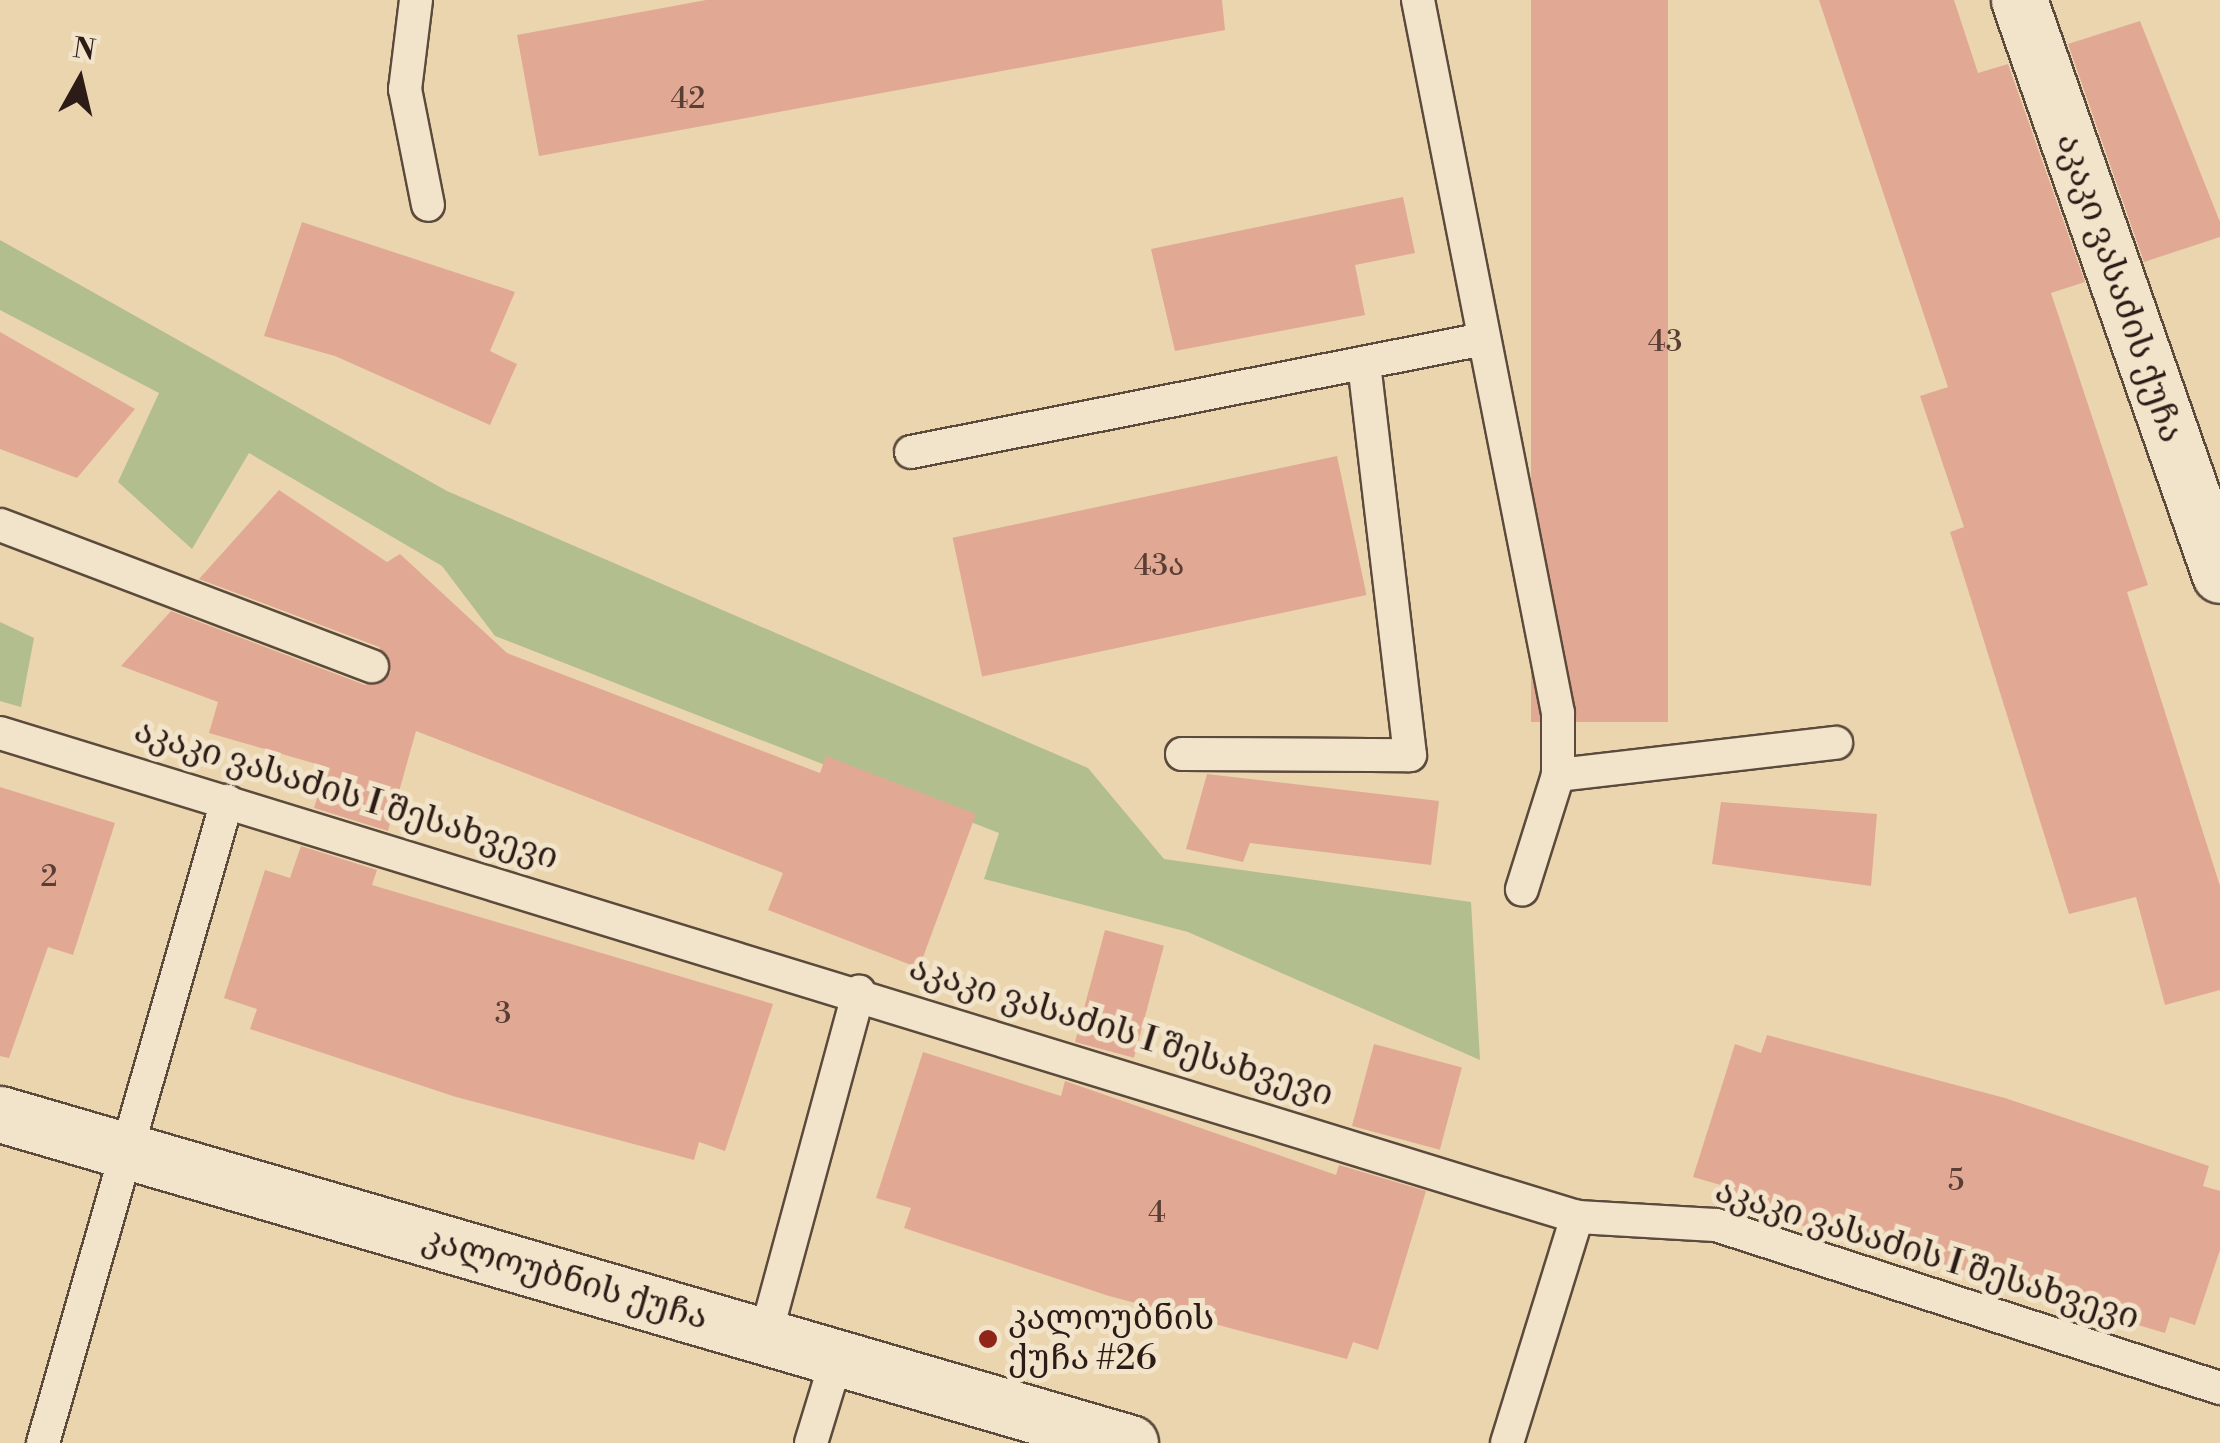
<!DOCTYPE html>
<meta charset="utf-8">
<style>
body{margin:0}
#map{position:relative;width:2220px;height:1443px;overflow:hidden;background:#ebd5ae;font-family:"Libre Bodoni","Noto Serif Georgian",serif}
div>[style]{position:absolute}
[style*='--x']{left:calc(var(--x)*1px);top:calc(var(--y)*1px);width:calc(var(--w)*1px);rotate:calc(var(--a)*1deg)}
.green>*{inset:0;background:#b2be8e}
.building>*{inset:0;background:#e1a993;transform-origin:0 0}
.roads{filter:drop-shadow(2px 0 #5c4a3c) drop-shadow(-2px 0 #5c4a3c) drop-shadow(0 2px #5c4a3c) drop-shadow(0 -2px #5c4a3c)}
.service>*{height:32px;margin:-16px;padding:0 16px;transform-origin:16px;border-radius:16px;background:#f2e4ca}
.minor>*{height:55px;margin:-27.5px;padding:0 27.5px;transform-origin:27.5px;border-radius:27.5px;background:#f2e4ca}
.tertiary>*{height:55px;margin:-27.5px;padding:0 27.5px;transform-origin:27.5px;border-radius:27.5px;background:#f2e4ca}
.dots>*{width:28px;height:28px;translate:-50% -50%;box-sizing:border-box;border:5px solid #f2e4ca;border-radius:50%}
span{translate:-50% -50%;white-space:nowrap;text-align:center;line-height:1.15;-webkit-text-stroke:10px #f2e4ca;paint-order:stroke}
.number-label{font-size:30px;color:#593e35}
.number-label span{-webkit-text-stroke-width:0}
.street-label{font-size:35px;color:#2c1b16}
.poi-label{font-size:35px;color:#2c1b16}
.left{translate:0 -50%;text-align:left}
.north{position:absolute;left:30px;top:30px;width:100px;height:100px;-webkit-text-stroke:8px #f2e4ca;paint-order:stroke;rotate:8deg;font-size:28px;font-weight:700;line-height:40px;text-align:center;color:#2c1b16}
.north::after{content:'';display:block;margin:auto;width:35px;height:45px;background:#2c1b16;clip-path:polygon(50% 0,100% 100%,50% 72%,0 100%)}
</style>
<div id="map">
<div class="green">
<div style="clip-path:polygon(0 240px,447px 491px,1088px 768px,1164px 859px,1471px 902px,1480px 1060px,1188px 932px,984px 879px,999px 833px,495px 636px,442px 566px,249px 453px,192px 549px,118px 482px,159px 393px,0 310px)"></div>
<div style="clip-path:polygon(0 622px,34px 638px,21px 707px,0 701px)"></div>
</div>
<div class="building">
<div style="clip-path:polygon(706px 0,1222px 0,1225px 30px,539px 156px,517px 35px)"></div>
<div style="left:1531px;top:0;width:137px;height:722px"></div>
<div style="clip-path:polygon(1819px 0,1954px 0,1978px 73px,2008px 64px,2085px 282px,2051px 293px,2148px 585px,2127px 592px,2220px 886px,2220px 990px,2165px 1005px,2136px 897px,2069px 914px,1950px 532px,1964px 527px,1920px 396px,1948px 387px)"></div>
<div style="clip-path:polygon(2140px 21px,2220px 222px,2220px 237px,2144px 262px,2068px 44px)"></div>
<div style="clip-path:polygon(1403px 197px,1415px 253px,1355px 265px,1365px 315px,1175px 351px,1151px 249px)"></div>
<div style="clip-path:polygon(302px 222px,515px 292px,490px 351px,517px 364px,490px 425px,335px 356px,264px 336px)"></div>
<div style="clip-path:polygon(0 332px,135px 409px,77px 478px,0 449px)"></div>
<div style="left:1337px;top:456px;width:142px;height:393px;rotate:78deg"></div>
<div style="clip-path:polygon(279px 490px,387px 562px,400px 554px,507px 653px,820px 773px,826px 756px,976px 814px,919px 968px,768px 910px,783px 873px,416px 731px,388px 831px,314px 808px,327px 767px,209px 733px,218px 702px,121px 666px,171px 611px,365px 685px,391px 672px,379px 647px,199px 579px)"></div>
<div style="clip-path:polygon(1207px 774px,1439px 801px,1431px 865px,1250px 843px,1243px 862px,1186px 849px)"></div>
<div style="clip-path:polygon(0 787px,115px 823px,73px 955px,48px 947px,9px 1058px,0 1056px)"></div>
<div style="clip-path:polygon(1721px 802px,1877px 814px,1871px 886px,1712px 864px)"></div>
<div style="clip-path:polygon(301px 846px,377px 870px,372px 885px,773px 1004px,725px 1151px,699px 1142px,694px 1160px,456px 1097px,250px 1029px,257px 1009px,224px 998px,265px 870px,290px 878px)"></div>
<div style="left:1105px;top:930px;width:61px;height:116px;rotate:15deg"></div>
<div style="clip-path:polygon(1767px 1035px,2005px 1098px,2209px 1166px,2203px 1186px,2220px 1191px,2220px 1250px,2195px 1325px,2170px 1317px,2165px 1333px,1719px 1201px,1724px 1186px,1693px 1177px,1735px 1044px,1761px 1053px)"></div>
<div style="left:1374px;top:1044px;width:91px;height:85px;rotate:15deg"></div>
<div style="clip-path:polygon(923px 1052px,1061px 1096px,1065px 1081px,1336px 1175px,1339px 1165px,1426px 1191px,1378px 1350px,1353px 1342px,1347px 1359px,1109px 1296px,904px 1228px,911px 1208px,876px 1198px)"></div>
</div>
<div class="roads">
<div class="service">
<div style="--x:416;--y:0;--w:90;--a:97"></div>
<div style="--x:405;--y:89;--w:118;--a:78.8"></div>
<div style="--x:1418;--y:0;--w:727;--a:78.89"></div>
<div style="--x:1558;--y:713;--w:62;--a:90"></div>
<div style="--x:1558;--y:775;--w:120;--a:107.5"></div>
<div style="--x:911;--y:452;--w:584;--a:-11.16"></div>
<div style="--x:0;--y:525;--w:398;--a:20.8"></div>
<div style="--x:0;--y:733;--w:1650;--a:17.06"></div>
<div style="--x:1577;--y:1217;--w:139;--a:3.3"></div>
<div style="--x:1716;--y:1225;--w:530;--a:17.92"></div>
<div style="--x:1182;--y:754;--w:228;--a:0.3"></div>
<div style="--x:1410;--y:755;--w:395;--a:-96.7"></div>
<div style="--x:1558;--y:775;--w:280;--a:-6.6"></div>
<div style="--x:765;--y:1337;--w:358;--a:-74.8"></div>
<div style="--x:43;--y:1443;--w:668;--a:-74.01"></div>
<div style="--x:811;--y:1443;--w:89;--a:-73"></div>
<div style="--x:1507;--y:1443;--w:237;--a:-72.8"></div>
</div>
<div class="minor">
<div style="--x:2019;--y:0;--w:609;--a:70.73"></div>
</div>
<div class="tertiary">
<div style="--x:0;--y:1114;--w:1177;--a:16.23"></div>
</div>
</div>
<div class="dots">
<div style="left:988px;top:1339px;background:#8f2418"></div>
</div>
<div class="number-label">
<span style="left:688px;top:99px">42</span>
<span style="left:1665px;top:342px">43</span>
<span style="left:1159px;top:566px">43ა</span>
<span style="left:49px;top:877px">2</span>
<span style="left:503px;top:1014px">3</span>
<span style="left:1956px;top:1181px">5</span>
<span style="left:1157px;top:1213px">4</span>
</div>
<div class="street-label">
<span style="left:2119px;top:288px;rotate:71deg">აკაკი ვასაძის ქუჩა</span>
<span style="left:346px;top:795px;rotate:17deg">აკაკი ვასაძის I შესახვევი</span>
<span style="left:1121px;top:1032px;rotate:17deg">აკაკი ვასაძის I შესახვევი</span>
<span style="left:1927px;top:1255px;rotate:17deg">აკაკი ვასაძის I შესახვევი</span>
<span style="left:565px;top:1279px;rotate:16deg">კალოუბნის ქუჩა</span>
</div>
<div class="poi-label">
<span class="left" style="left:1008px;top:1339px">კალოუბნის<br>ქუჩა #26</span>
</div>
<div class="north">N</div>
</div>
